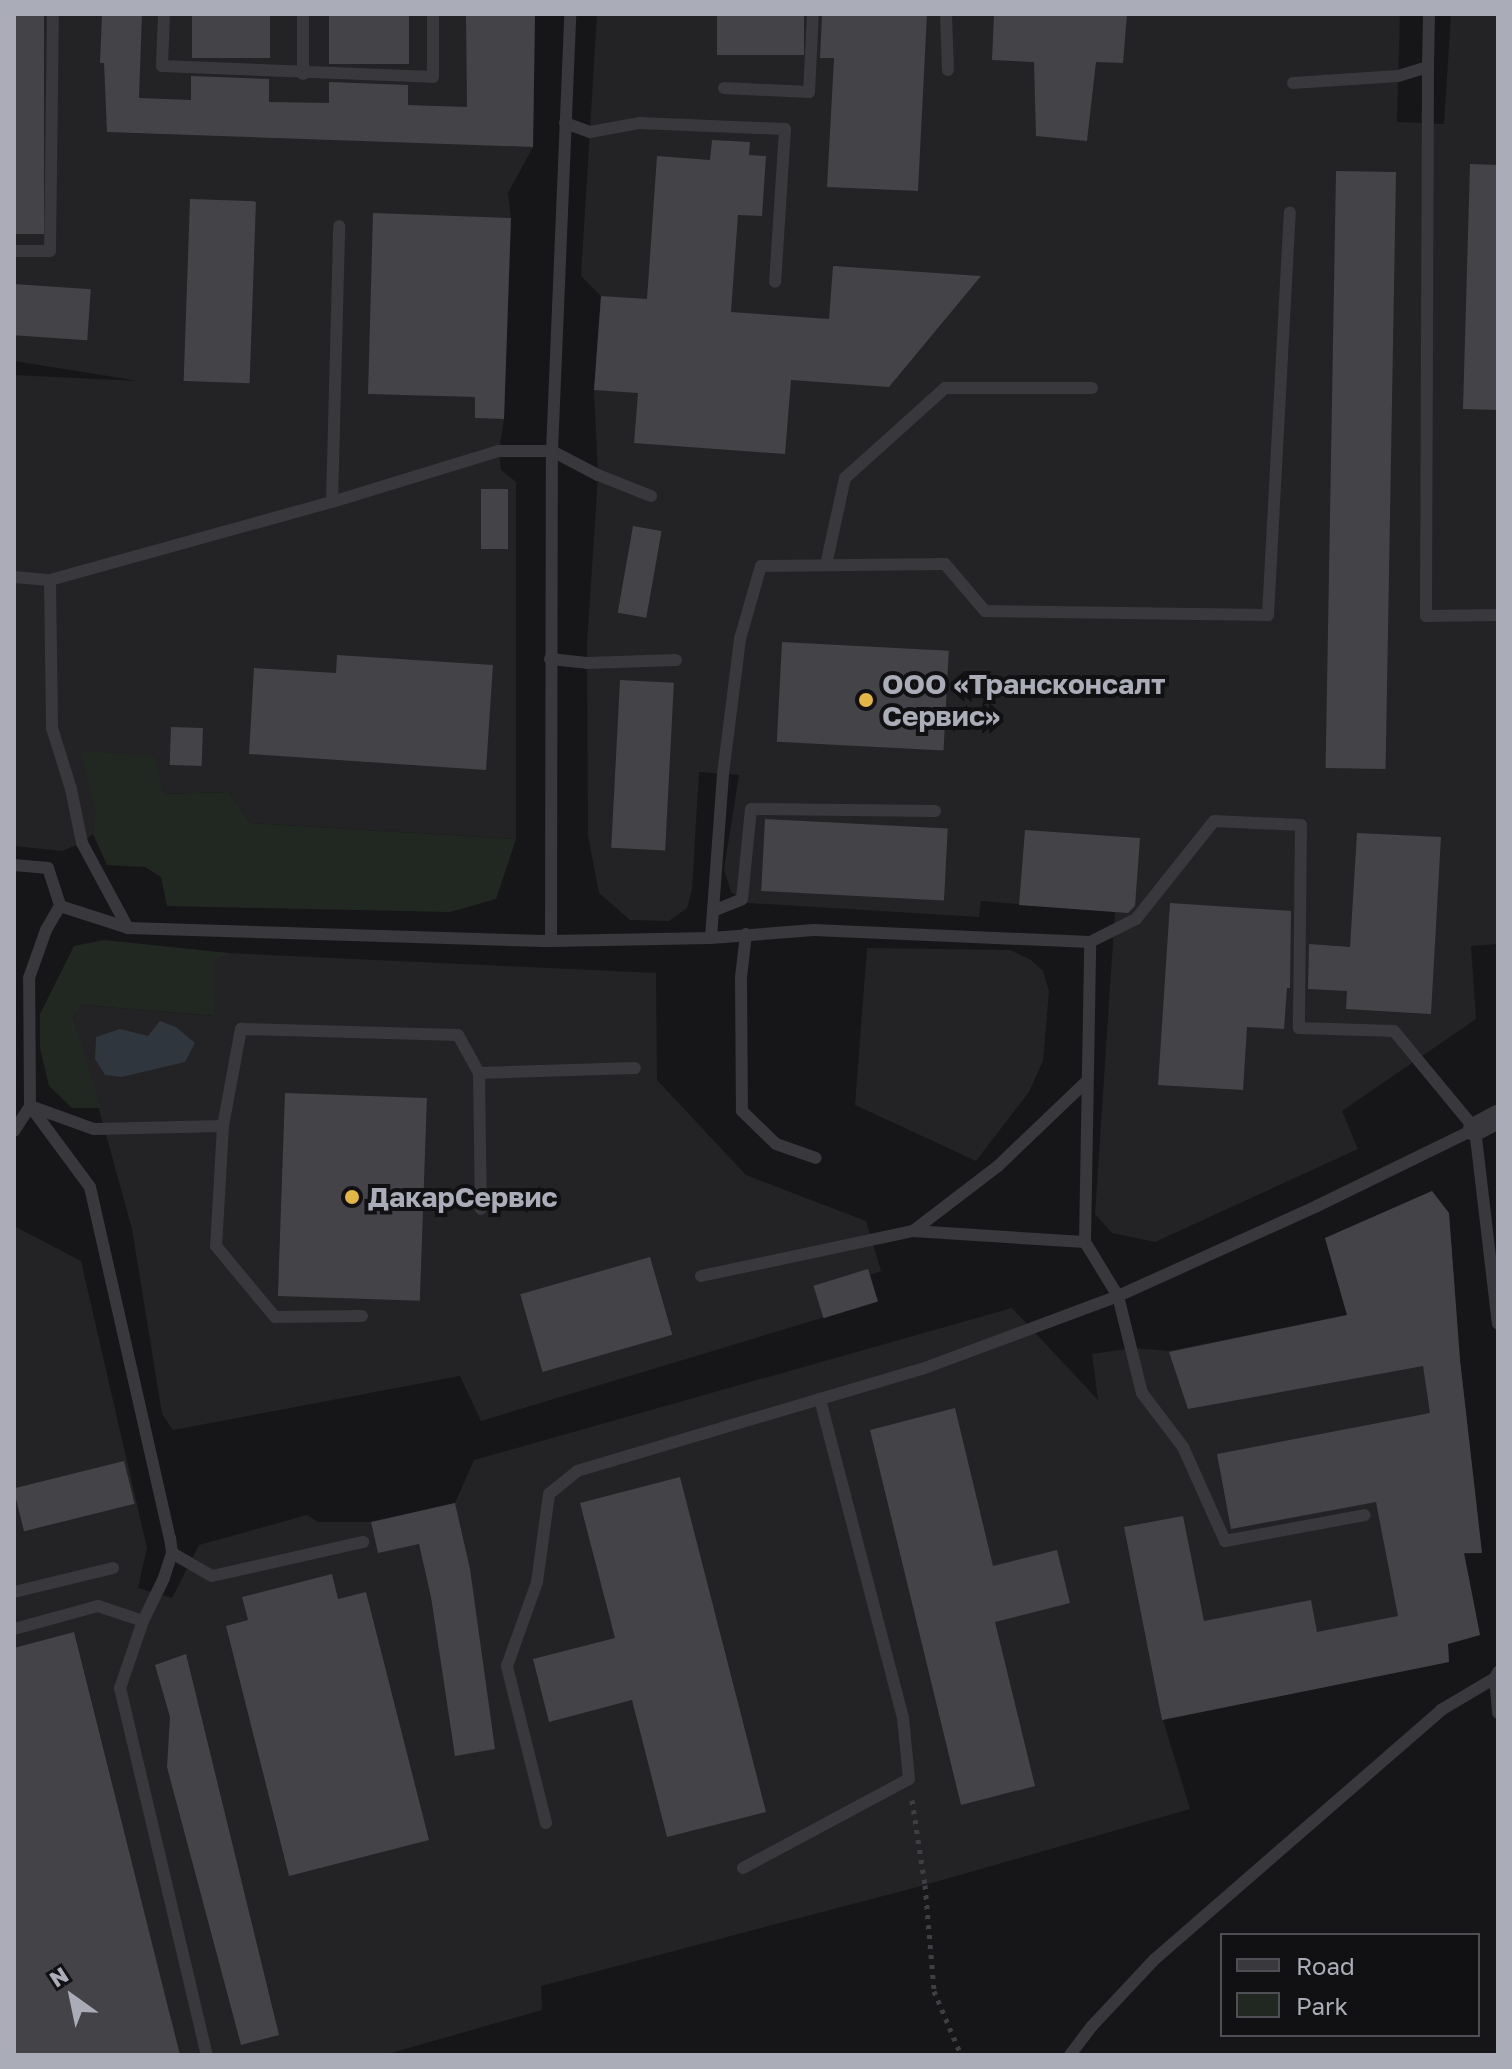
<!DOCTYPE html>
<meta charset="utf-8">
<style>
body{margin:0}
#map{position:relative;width:1512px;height:2069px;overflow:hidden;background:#161618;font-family:"Golos Text",sans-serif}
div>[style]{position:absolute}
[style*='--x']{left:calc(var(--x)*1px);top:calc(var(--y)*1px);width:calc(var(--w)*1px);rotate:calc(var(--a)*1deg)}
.built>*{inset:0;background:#232225}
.green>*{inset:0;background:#212822}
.water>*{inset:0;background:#30363d}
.building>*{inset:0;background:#444348;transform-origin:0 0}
.path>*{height:5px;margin-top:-2.5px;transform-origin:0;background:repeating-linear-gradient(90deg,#3e3f44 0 4px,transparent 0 10px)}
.lane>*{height:12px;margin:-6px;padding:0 6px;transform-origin:6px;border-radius:6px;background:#38383d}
.street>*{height:24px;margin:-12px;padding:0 12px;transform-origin:12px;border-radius:12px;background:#38383d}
.dots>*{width:22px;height:22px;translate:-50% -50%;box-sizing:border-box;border:4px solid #111113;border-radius:50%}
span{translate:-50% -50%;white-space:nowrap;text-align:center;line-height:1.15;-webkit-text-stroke:8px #111113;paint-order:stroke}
.poi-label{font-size:28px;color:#aaadb7;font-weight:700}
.left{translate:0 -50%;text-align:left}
.frame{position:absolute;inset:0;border:16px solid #aaadb7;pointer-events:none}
.legend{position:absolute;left:1220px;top:1933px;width:260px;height:104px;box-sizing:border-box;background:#111113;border:2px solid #4e4f55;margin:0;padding:10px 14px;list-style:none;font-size:24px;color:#aaadb7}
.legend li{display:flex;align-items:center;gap:16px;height:40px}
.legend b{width:40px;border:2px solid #4e4f55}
.north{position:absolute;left:32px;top:1957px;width:80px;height:80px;-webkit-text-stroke:6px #111113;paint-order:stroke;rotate:327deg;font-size:22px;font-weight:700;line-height:32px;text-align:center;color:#aaadb7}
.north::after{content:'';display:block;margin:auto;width:28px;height:36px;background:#aaadb7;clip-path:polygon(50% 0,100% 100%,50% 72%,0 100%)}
</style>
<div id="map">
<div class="built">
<div style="clip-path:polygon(14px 14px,535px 14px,533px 147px,508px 193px,511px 218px,504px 419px,499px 451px,501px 470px,516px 482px,516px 839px,250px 823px,229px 792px,164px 794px,96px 803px,93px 834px,82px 843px,62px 851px,14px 846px,14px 375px,139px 381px,14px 361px)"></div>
<div style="clip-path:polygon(597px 14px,1400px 14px,1397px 122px,1444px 124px,1451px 14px,1498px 14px,1498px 944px,1471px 946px,1476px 1019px,1342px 1111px,1358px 1149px,1155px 1242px,1112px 1233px,1095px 1214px,1115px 912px,981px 901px,979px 917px,748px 903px,731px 892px,724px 869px,739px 775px,699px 772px,692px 890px,687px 908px,669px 921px,630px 920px,599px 893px,588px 836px,587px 643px,598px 476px,594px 390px,601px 296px,581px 276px)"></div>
<div style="clip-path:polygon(867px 948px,1010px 950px,1031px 960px,1043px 971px,1049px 991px,1043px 1061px,1029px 1092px,976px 1161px,855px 1105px)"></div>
<div style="clip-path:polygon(229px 953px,656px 973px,657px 1080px,746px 1175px,866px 1221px,881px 1271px,870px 1275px,878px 1301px,481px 1421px,460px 1376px,173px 1430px,162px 1414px,132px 1229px,73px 1015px,83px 1005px,214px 1016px,214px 959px)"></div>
<div style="clip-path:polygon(1432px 1191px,1449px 1213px,1460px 1360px,1482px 1553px,1464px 1554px,1480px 1635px,1448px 1644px,1449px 1662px,1163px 1720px,1190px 1809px,925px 1885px,541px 1986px,542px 2010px,384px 2055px,14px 2055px,14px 1226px,81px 1261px,147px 1548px,138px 1588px,172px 1598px,199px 1545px,307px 1515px,318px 1522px,371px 1522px,455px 1503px,474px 1460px,1012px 1308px,1098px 1400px,1092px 1354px,1133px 1348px,1169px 1351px,1347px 1315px,1325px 1238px)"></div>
</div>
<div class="green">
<div style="clip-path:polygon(81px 751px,154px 756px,164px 794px,229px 792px,250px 823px,516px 839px,496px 899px,450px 912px,167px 906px,161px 877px,145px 867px,107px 865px,93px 834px,95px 811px)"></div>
<div style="clip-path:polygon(104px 940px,229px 953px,214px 960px,215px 1016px,83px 1005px,73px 1016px,101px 1108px,72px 1108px,49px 1086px,40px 1048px,40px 1014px,74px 946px)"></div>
</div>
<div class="water">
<div style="clip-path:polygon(160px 1021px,176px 1027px,195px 1043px,185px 1062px,122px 1077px,105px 1075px,95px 1059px,96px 1037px,120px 1029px,148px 1036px)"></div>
</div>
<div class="building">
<div style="left:14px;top:14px;width:30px;height:220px"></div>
<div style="clip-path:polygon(102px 14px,142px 14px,139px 98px,191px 100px,191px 76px,269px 79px,269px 102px,329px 103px,329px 82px,408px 85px,408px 105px,467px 107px,466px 14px,535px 14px,533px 147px,107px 132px,104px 63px,100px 63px)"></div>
<div style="left:192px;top:14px;width:78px;height:44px"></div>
<div style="left:329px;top:14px;width:80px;height:50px"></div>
<div style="left:717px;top:14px;width:87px;height:41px"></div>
<div style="clip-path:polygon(822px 14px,927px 14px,918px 191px,827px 187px,834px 58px,820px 58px)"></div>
<div style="clip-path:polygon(994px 14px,1127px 14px,1123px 63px,1096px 62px,1087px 141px,1036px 136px,1034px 62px,992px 60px)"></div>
<div style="clip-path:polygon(712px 140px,750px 142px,749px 155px,766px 156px,762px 216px,738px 215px,731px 312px,829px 319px,833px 266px,981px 276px,889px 387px,791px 380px,785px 454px,634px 443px,638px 393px,594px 390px,601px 296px,647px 299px,657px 156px,710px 160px)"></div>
<div style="clip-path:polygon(1470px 164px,1498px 165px,1498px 410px,1463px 409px)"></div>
<div style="left:1336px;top:171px;width:60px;height:597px;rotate:1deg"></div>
<div style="left:190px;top:199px;width:66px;height:182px;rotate:2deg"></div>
<div style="clip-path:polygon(373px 213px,511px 218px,504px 419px,475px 418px,475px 397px,368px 394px)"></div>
<div style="left:14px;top:284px;width:77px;height:51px;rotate:4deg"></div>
<div style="left:481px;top:489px;width:27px;height:60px"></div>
<div style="left:633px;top:526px;width:29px;height:88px;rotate:10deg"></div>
<div style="left:782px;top:642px;width:167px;height:100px;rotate:3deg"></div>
<div style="clip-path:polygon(337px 655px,493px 665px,486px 770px,249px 754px,254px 668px,336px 673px)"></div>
<div style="left:620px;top:680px;width:54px;height:168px;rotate:3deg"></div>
<div style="left:171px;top:727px;width:32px;height:38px;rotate:2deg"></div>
<div style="left:765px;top:819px;width:183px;height:72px;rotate:3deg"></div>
<div style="clip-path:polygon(1025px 830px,1140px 838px,1135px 906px,1128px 913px,1019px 905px)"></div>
<div style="clip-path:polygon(1357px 833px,1441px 837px,1431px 1014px,1346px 1009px,1347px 991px,1308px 989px,1309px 944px,1350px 947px)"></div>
<div style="clip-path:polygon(1170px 903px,1291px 911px,1290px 988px,1287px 988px,1284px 1029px,1247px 1027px,1243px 1090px,1158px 1085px)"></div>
<div style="left:285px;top:1093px;width:142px;height:203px;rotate:2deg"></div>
<div style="clip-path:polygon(1432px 1191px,1449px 1213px,1460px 1360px,1482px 1553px,1464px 1553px,1480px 1635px,1448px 1644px,1449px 1662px,1162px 1720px,1124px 1527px,1183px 1516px,1204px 1621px,1311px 1600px,1317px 1632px,1398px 1616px,1376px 1502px,1231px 1529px,1217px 1454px,1430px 1413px,1423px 1366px,1188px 1409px,1169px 1352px,1347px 1315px,1325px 1238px)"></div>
<div style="left:650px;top:1257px;width:81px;height:135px;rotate:74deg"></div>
<div style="left:868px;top:1269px;width:34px;height:57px;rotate:73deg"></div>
<div style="clip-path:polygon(955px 1408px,993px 1566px,1057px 1550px,1070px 1603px,995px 1622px,1035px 1786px,961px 1805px,870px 1430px)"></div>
<div style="left:124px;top:1461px;width:44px;height:114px;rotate:76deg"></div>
<div style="clip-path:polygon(680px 1477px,766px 1812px,667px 1837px,632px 1700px,549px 1722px,533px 1659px,615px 1638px,580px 1503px)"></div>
<div style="clip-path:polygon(455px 1503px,470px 1569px,495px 1749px,455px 1756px,431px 1597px,419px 1544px,378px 1553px,371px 1522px)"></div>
<div style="clip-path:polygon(332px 1574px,338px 1599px,366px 1592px,429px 1840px,289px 1876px,226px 1626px,248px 1620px,242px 1597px)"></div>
<div style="clip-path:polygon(74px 1632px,180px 2055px,14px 2055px,14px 1648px)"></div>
<div style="clip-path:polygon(186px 1654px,279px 2035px,241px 2045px,167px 1767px,170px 1717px,155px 1665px)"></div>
</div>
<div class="path">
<div style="--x:912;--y:1800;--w:86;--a:81.3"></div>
<div style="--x:925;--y:1885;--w:106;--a:85.1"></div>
<div style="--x:934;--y:1991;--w:69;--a:67.1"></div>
</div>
<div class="lane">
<div style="--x:164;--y:14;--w:52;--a:92.2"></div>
<div style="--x:162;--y:66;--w:271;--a:2.3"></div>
<div style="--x:433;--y:77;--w:63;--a:-90"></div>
<div style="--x:946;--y:14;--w:56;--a:88"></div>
<div style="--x:1428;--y:67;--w:549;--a:90.21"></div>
<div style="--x:1426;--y:616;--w:72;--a:-0.8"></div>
<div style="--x:303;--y:74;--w:60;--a:-90"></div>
<div style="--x:1293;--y:83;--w:105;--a:-3.8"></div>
<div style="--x:1398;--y:76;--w:31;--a:-17"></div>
<div style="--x:1428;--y:67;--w:53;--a:-88.9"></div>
<div style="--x:724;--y:88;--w:85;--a:2.7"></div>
<div style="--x:809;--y:92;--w:78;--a:-87.1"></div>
<div style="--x:565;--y:123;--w:27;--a:20"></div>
<div style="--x:590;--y:132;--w:51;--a:-10.2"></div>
<div style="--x:640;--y:123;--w:145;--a:2.4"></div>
<div style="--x:785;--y:129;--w:153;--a:93.7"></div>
<div style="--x:14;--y:251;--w:36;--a:0"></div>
<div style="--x:50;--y:251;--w:237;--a:-89.3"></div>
<div style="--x:332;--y:502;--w:276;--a:-88.5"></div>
<div style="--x:826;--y:565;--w:89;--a:-77.7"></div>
<div style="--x:845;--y:478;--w:135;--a:-42"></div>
<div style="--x:945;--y:388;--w:147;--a:0"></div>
<div style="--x:14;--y:577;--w:36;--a:5"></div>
<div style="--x:50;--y:580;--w:148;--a:89.2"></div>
<div style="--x:52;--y:728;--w:64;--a:72.7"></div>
<div style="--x:71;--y:789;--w:55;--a:78.5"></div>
<div style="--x:82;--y:843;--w:97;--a:61.6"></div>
<div style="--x:50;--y:580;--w:293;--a:-15.5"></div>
<div style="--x:332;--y:502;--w:175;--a:-17"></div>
<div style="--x:499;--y:451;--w:53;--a:0"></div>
<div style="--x:552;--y:451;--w:52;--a:27.6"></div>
<div style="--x:598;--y:475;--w:57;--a:21.6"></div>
<div style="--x:550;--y:659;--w:37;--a:6"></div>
<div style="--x:587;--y:663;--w:89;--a:-1.9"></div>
<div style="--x:14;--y:865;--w:34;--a:5"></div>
<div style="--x:48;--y:868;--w:40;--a:72"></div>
<div style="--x:713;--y:911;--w:31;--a:-22"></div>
<div style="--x:742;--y:899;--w:90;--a:-84.3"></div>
<div style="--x:751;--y:809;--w:184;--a:0.6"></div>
<div style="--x:746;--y:934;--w:43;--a:96.6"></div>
<div style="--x:741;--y:977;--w:134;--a:89.6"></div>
<div style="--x:742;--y:1111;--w:47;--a:44.1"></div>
<div style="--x:776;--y:1144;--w:42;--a:19.3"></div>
<div style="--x:711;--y:938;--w:164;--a:-85.8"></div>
<div style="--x:723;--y:774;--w:136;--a:-82.8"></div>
<div style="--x:740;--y:639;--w:76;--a:-74"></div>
<div style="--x:761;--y:566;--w:184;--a:-0.6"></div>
<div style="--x:945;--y:564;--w:62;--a:49.6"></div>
<div style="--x:985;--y:611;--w:283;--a:0.8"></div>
<div style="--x:1268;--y:615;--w:403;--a:-86.9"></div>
<div style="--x:551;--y:941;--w:490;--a:-89.9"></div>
<div style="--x:552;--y:451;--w:437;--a:-87.6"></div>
<div style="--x:479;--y:1073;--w:136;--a:89.2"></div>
<div style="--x:30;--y:1106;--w:101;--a:53.5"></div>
<div style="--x:90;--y:1187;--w:360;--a:77.2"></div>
<div style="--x:170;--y:1538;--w:15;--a:82"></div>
<div style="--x:172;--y:1553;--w:26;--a:108"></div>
<div style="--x:164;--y:1578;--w:48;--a:116"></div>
<div style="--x:143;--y:1621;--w:71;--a:108.9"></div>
<div style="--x:120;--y:1688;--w:377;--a:76.7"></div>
<div style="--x:30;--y:1106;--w:68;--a:19.8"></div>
<div style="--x:94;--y:1129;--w:129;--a:-1.3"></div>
<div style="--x:223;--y:1126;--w:99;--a:-79.5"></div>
<div style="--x:241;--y:1029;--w:217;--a:1.6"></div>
<div style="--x:458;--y:1035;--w:43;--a:61.1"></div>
<div style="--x:479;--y:1073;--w:156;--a:-1.8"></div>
<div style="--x:223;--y:1126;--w:120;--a:93.3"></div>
<div style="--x:216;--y:1246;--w:92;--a:50.3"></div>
<div style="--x:275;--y:1317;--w:87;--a:-0.7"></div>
<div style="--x:14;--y:1131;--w:30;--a:-57"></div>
<div style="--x:30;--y:1106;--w:128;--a:-90.4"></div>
<div style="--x:29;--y:978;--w:51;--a:-70.5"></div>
<div style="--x:46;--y:930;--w:28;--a:-60"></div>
<div style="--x:60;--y:906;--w:71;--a:17.9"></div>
<div style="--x:128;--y:928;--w:423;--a:1.8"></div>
<div style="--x:551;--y:941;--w:160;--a:-1.1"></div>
<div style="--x:711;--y:938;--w:103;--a:-4.4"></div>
<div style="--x:814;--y:930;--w:276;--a:2.5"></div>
<div style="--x:1090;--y:942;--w:51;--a:-26.6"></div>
<div style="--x:1136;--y:919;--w:125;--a:-51.5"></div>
<div style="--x:1214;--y:821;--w:87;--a:2.6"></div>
<div style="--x:1301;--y:825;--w:203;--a:90.6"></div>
<div style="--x:1299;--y:1028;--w:95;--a:1.8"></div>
<div style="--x:1394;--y:1031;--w:127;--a:50.4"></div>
<div style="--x:1475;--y:1129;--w:196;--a:83.3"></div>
<div style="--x:913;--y:1231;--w:107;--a:-37.4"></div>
<div style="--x:998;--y:1166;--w:123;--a:-43.7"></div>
<div style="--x:1085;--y:1242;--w:300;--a:-89"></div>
<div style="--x:701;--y:1276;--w:217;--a:-12"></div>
<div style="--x:913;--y:1231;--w:172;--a:3.7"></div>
<div style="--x:1085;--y:1242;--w:63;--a:58.6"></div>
<div style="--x:1118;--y:1296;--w:100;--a:76.1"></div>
<div style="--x:1142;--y:1393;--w:68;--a:52.8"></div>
<div style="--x:1183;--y:1447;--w:103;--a:65.9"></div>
<div style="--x:1225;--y:1541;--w:142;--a:-10.5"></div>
<div style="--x:172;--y:1553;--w:46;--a:29.9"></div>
<div style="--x:212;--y:1576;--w:155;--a:-12.7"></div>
<div style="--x:14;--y:1592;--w:102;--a:-13.6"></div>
<div style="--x:14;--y:1629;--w:87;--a:-15.3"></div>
<div style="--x:98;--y:1606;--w:47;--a:18.4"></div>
<div style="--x:1495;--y:1678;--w:35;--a:85"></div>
<div style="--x:546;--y:1823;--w:162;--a:-104"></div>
<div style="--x:507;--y:1666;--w:89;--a:-70.3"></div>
<div style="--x:537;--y:1582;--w:89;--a:-82.2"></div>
<div style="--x:549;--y:1494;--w:36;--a:-39"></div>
<div style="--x:577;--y:1471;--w:360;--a:-16.5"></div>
<div style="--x:922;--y:1369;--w:209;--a:-20.4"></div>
<div style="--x:1118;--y:1296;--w:218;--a:-24.3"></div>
<div style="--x:1317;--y:1206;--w:176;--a:-26"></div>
<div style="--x:743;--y:1868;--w:188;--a:-28.2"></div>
<div style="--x:909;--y:1779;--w:61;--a:-95.6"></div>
<div style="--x:903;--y:1718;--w:330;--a:-104.6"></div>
<div style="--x:1070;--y:2055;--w:36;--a:-53"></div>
<div style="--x:1092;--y:2026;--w:92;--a:-46.8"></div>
<div style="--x:1155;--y:1959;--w:379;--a:-41"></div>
<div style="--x:1441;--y:1710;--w:63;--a:-30.7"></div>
<div style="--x:1495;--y:1678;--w:7;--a:-63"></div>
</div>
<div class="street">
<div style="--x:1475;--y:1129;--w:26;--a:-28"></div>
</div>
<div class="dots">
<div style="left:866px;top:700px;background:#e2b545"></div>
<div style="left:352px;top:1197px;background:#e2b545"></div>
</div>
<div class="poi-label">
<span class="left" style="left:882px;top:700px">ООО «Трансконсалт<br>Сервис»</span>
<span class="left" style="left:368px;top:1197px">ДакарСервис</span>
</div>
<div class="frame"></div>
<ul class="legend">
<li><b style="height:10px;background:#38383d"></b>Road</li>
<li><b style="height:22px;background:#212822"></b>Park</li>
</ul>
<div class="north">N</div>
</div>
